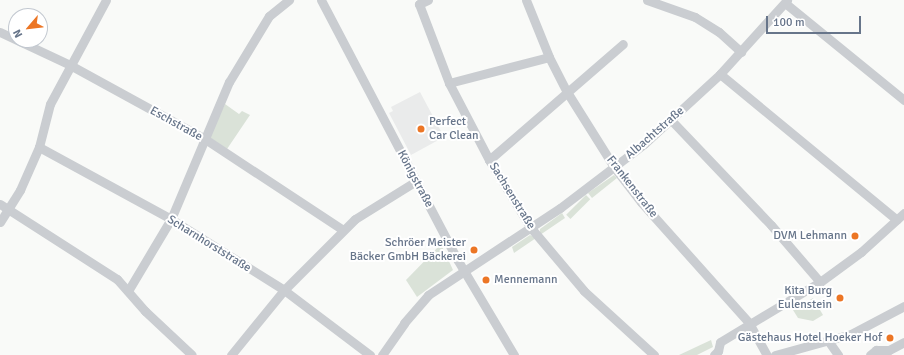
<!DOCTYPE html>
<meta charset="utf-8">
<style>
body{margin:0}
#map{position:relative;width:904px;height:355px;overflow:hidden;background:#f9faf8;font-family:Signika,sans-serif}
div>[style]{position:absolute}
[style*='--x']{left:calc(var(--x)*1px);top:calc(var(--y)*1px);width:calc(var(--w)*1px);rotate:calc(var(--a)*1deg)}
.built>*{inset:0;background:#eaebeb}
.green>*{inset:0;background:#dae2d8;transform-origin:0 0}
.minor>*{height:9px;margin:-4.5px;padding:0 4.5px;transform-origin:4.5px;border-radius:4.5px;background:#cacdd1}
.dots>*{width:11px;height:11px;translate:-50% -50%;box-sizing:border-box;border:2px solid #fff;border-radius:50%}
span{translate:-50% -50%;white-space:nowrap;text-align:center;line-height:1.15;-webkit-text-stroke:4px #fff;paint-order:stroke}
.poi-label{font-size:12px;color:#67758a}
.left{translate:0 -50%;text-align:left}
.right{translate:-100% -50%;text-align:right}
.street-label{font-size:12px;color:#67758a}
.north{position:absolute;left:8px;top:8px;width:40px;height:40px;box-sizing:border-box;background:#fff;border:1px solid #c2c8d0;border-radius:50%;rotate:242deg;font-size:11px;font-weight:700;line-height:16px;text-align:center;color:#67758a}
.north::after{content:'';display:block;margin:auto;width:14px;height:18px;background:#ec7625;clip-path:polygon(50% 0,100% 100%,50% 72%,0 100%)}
.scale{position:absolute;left:766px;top:16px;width:95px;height:18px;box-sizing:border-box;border:2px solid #67758a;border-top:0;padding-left:5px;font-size:12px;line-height:14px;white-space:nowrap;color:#67758a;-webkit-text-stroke:3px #fff;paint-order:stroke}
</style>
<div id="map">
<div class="built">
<div style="clip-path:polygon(420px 92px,444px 137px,411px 155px,389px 113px,393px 111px,391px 107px)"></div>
</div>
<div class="green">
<div style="clip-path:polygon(225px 104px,239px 114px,242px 111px,250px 115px,227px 149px,209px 137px)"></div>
<div style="clip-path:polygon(614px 175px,617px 178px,592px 198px,588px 193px)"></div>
<div style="left:586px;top:195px;width:6px;height:28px;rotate:45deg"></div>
<div style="clip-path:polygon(562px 213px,565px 218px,540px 235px,540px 229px)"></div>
<div style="clip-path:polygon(530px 235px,536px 238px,514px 253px,512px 247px)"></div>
<div style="clip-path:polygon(441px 244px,453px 270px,417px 297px,406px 280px)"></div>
<div style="clip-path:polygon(813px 298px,823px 315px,813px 321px,798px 318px,793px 310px)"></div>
<div style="clip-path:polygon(711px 340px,713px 347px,697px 355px,679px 355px)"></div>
</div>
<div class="minor">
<div style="--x:321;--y:0;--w:293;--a:62.3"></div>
<div style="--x:457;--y:259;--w:112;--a:59.3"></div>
<div style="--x:428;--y:0;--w:10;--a:156"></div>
<div style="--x:419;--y:4;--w:85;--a:69.2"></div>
<div style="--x:449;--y:83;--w:87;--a:62.5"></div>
<div style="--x:489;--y:160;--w:80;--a:58.3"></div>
<div style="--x:531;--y:228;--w:82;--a:49.9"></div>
<div style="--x:584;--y:291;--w:95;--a:42.4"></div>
<div style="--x:526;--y:0;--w:61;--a:68"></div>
<div style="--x:549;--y:57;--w:39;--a:63"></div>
<div style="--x:567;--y:92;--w:89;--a:57.9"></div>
<div style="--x:614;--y:167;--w:44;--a:52.4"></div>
<div style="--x:641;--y:202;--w:162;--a:48.2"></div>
<div style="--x:749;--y:323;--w:37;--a:61"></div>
<div style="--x:647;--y:0;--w:51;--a:19.5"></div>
<div style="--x:695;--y:17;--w:28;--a:32"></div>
<div style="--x:719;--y:32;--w:30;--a:42"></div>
<div style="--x:785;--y:3;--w:154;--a:39.2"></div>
<div style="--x:0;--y:32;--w:77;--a:25.2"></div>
<div style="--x:70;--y:65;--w:154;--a:28.7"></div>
<div style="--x:205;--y:139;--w:165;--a:33.4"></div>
<div style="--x:720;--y:74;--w:229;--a:39.5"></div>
<div style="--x:449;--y:83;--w:103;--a:-14.6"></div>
<div style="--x:671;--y:120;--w:145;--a:46.4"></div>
<div style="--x:771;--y:225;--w:75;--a:49.3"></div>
<div style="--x:39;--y:147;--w:150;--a:28.6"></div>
<div style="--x:171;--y:219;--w:133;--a:32.1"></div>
<div style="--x:284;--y:290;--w:108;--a:37.1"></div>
<div style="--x:489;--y:160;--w:177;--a:-40.9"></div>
<div style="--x:0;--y:204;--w:139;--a:32.7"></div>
<div style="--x:117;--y:279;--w:43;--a:48.8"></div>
<div style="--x:145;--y:311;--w:64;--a:43.1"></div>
<div style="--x:0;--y:222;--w:38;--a:-58"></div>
<div style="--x:20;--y:190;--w:47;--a:-66.2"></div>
<div style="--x:39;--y:147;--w:44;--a:-75.7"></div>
<div style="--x:50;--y:104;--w:118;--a:-61.7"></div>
<div style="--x:128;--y:291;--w:84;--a:-59.2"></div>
<div style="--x:171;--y:219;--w:149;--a:-67.1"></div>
<div style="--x:229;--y:82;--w:77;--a:-58.8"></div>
<div style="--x:269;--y:16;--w:26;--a:-39"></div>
<div style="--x:829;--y:342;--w:16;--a:55"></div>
<div style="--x:231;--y:355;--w:84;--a:-50.8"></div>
<div style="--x:284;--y:290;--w:100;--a:-45"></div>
<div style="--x:355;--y:219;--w:72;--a:-31.9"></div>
<div style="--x:382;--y:355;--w:39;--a:-55"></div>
<div style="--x:404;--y:323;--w:37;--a:-49"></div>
<div style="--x:428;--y:295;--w:158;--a:-33.4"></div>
<div style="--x:560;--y:208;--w:106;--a:-37.3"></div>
<div style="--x:644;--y:144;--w:103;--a:-42.6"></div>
<div style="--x:720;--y:74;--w:100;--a:-47.8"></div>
<div style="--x:714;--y:355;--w:6;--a:-45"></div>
<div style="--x:718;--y:351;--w:9;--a:-77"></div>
<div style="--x:720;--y:342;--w:117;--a:-31"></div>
<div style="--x:820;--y:282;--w:51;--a:-36.2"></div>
<div style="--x:861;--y:252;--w:58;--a:-42.2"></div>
<div style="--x:775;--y:355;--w:79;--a:-15.4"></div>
<div style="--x:851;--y:334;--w:60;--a:-27.8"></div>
<div style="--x:870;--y:355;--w:8;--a:-40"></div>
<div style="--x:876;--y:350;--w:13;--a:0"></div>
<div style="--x:889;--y:350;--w:17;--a:-28"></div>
</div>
<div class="dots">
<div style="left:421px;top:129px;background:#ec7625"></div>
<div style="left:855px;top:236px;background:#ec7625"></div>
<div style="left:474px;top:250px;background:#ec7625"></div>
<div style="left:486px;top:280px;background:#ec7625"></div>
<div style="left:840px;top:298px;background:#ec7625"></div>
<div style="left:890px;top:338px;background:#ec7625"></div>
</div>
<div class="poi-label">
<span class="left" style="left:429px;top:129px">Perfect<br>Car Clean</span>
<span class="right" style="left:847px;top:236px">DVM Lehmann</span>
<span class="right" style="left:466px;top:250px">Schröer Meister<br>Bäcker GmbH Bäckerei</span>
<span class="left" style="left:494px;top:280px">Mennemann</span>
<span class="right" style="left:832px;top:298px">Kita Burg<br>Eulenstein</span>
<span class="right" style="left:882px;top:338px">Gästehaus Hotel Hoeker Hof</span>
</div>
<div class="street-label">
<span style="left:176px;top:124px;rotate:29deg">Eschstraße</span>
<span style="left:655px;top:133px;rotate:-41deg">Albachtstraße</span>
<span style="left:415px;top:179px;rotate:62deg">Königstraße</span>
<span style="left:632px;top:187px;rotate:52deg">Frankenstraße</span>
<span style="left:512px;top:196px;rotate:58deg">Sachsenstraße</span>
<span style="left:209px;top:244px;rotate:32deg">Scharnhorststraße</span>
</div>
<div class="north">N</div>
<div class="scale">100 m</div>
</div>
